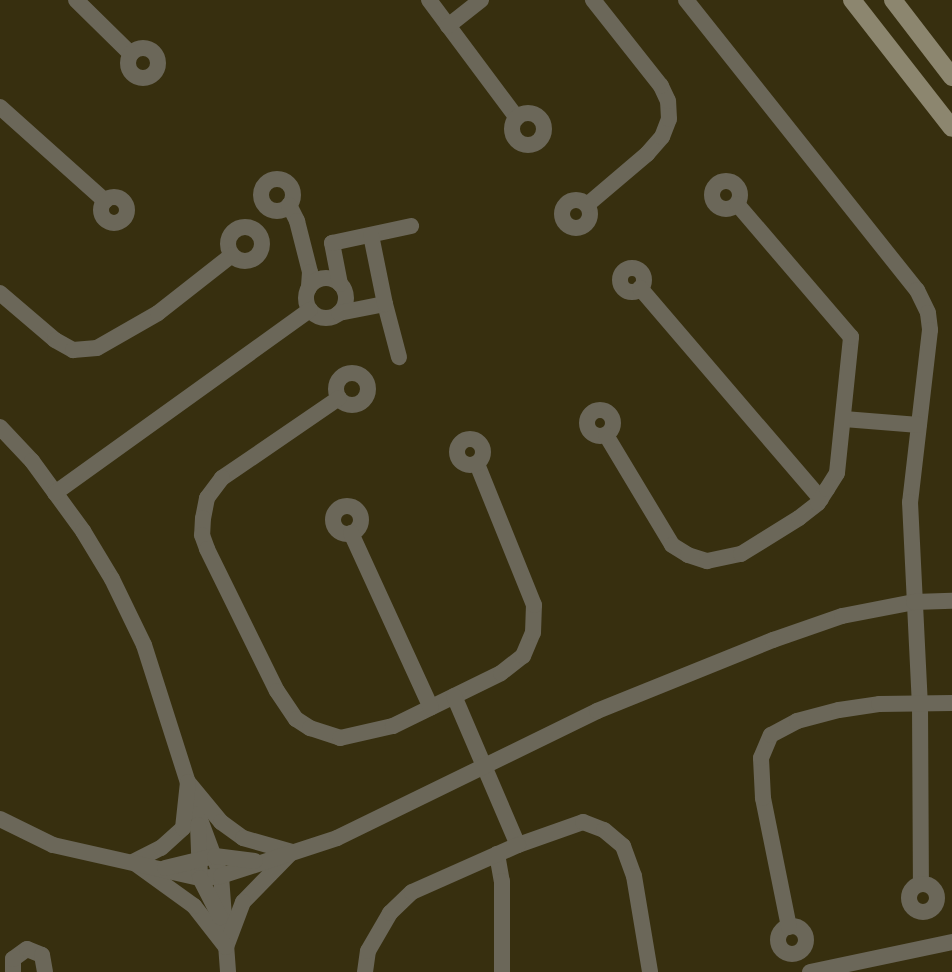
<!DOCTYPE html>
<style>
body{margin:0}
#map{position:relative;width:952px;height:972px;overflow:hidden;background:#372f0f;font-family:Arial,sans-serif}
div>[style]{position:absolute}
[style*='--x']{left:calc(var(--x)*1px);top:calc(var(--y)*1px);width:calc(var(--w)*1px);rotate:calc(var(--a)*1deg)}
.minor>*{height:16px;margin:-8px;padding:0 8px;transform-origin:8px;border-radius:8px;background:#6b6759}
.minor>.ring{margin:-8px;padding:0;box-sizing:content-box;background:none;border:16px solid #6b6759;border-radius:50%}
.secondary>*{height:18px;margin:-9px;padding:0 9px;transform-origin:9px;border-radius:9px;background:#8c866f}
span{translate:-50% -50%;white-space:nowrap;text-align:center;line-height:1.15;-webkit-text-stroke:6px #372f0f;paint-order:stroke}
</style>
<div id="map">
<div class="minor">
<div style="--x:76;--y:0;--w:77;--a:44.5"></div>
<div style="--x:429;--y:0;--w:147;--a:53.3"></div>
<div style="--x:686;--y:0;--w:371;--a:51.5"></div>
<div style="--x:917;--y:290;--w:25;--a:64"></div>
<div style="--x:928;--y:313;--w:17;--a:83"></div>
<div style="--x:930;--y:330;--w:173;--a:96.6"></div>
<div style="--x:910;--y:502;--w:203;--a:87.2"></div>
<div style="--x:920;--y:705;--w:179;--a:89.7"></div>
<div style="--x:448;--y:26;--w:42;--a:-38.2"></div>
<div class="ring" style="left:128px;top:48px;width:14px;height:14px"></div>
<div style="--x:0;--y:107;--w:141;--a:41.8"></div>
<div class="ring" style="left:512px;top:113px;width:16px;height:16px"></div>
<div class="ring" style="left:261px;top:179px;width:16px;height:16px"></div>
<div class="ring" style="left:712px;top:181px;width:12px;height:12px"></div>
<div class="ring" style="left:101px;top:197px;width:10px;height:10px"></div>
<div class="ring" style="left:562px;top:200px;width:12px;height:12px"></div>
<div style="--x:289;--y:205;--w:18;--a:63"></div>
<div style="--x:297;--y:221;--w:53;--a:75.7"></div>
<div style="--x:310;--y:272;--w:16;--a:94"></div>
<div style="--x:587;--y:205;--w:79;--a:-40.4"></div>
<div style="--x:647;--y:154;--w:23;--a:-49"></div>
<div style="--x:662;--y:137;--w:19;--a:-69"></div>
<div style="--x:669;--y:119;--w:18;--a:-93"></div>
<div style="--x:668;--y:101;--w:17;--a:-115"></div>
<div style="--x:661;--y:86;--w:110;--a:-128.3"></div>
<div class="ring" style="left:228px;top:227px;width:18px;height:18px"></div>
<div class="ring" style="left:620px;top:268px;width:8px;height:8px"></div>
<div class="ring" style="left:306px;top:278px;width:24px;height:24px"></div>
<div style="--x:340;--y:284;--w:42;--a:-101"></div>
<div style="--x:332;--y:243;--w:81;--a:-12.1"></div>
<div style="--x:640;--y:288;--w:278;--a:49.4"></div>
<div style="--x:0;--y:293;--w:72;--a:40.5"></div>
<div style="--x:55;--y:340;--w:21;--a:29"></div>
<div style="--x:73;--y:350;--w:24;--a:-5"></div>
<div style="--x:97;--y:348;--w:70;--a:-29.8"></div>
<div style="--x:158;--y:313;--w:94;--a:-38.1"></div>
<div style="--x:385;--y:304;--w:55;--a:75.2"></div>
<div style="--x:339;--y:313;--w:47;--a:-11.1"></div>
<div style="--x:385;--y:304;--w:70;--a:-101.5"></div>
<div class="ring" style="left:336px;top:373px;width:16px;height:16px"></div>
<div style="--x:339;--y:398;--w:142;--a:145.6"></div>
<div style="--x:222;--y:478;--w:25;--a:127"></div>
<div style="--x:207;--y:498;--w:20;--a:101"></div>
<div style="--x:203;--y:518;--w:17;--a:93"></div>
<div style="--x:202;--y:535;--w:15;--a:70"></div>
<div style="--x:207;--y:549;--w:158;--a:63.8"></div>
<div style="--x:277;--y:691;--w:34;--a:56"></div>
<div style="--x:296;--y:719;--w:17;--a:33"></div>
<div style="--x:310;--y:728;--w:32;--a:18"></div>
<div style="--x:340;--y:738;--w:54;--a:-12.8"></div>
<div style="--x:393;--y:726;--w:120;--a:-26.1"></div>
<div style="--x:501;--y:673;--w:28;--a:-38"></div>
<div style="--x:523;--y:656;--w:25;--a:-67"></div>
<div style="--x:533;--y:633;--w:28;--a:-88"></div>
<div style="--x:534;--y:605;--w:152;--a:-112"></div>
<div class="ring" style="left:587px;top:410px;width:10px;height:10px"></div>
<div style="--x:844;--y:419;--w:75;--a:4.6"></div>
<div style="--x:0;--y:427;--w:47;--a:46.7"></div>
<div style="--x:32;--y:461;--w:87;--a:53.9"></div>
<div style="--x:83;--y:531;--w:56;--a:58.9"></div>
<div style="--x:112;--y:579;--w:73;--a:64.1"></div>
<div style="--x:144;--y:645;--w:177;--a:72.3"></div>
<div style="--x:198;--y:814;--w:66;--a:69.6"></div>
<div style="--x:221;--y:876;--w:96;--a:85.8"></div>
<div style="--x:606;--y:435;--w:128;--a:59"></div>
<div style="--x:672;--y:545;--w:19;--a:32"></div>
<div style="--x:688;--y:555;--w:20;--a:18"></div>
<div style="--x:707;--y:561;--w:35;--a:-12"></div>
<div style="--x:741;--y:554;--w:68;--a:-31.8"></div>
<div style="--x:799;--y:518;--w:24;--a:-38"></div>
<div style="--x:818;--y:503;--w:17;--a:-57"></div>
<div style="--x:827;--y:489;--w:19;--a:-58"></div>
<div style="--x:837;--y:473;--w:137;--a:-84.1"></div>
<div style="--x:851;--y:337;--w:175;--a:-130.6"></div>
<div class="ring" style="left:457px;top:439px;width:10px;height:10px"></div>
<div style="--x:55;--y:493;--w:314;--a:-35.7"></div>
<div class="ring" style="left:333px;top:506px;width:12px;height:12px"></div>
<div style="--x:351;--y:533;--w:192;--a:65.4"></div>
<div style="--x:454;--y:696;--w:162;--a:66.8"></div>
<div style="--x:518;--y:845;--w:69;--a:-19.5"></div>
<div style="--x:583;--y:822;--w:22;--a:21"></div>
<div style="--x:604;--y:830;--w:25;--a:40"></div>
<div style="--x:623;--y:846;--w:32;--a:70"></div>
<div style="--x:634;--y:876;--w:97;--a:80.5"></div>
<div style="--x:188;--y:782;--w:52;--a:50.5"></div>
<div style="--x:221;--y:822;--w:27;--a:36"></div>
<div style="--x:243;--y:838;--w:51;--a:15.9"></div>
<div style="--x:292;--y:852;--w:70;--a:134.4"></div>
<div style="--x:243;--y:902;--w:48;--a:110.7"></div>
<div style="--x:226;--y:947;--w:52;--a:-128"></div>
<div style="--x:194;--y:906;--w:75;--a:-144.2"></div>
<div style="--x:133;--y:862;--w:31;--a:-27"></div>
<div style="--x:161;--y:848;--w:30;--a:-42"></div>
<div style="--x:183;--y:828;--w:46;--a:-83.8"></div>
<div style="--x:0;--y:819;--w:59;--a:26.1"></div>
<div style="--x:53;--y:845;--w:151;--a:12.7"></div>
<div style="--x:200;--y:878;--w:21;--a:-5"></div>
<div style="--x:221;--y:876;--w:122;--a:-18.1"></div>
<div style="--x:337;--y:838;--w:289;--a:-26"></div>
<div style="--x:597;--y:711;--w:190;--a:-22"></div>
<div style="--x:773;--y:640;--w:73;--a:-19.2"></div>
<div style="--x:842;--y:616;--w:73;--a:-11"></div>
<div style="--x:914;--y:602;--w:38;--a:-2"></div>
<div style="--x:198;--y:825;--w:53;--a:87.8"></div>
<div style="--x:200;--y:878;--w:44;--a:62.9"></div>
<div style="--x:497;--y:854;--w:27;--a:80"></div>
<div style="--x:502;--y:881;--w:91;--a:90"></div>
<div style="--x:165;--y:868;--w:51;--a:-13.5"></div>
<div style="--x:215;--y:856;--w:40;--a:7.1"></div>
<div class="ring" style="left:909px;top:884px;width:12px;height:12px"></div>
<div class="ring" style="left:778px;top:926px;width:12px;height:12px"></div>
<div style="--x:789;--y:927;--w:132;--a:-101.4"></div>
<div style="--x:763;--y:798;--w:40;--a:-92.9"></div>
<div style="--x:761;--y:758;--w:25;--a:-67"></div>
<div style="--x:771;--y:735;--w:30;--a:-28"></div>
<div style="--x:797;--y:721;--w:43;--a:-14.7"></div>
<div style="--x:839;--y:710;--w:40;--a:-8.5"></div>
<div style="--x:879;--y:704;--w:73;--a:-0.8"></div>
<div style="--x:13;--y:972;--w:13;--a:-90"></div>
<div style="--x:13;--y:959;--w:17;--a:-36"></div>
<div style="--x:27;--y:949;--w:16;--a:22"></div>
<div style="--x:42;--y:955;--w:17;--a:80"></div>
<div style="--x:365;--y:972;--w:21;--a:-82"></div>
<div style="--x:368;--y:951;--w:44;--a:-59.9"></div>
<div style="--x:390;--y:913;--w:30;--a:-44"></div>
<div style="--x:412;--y:892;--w:116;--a:-23.9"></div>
<div style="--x:810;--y:972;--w:145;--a:-11.9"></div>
</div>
<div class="secondary">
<div style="--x:852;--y:0;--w:162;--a:52"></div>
<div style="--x:893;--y:0;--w:97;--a:52.5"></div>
</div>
</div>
